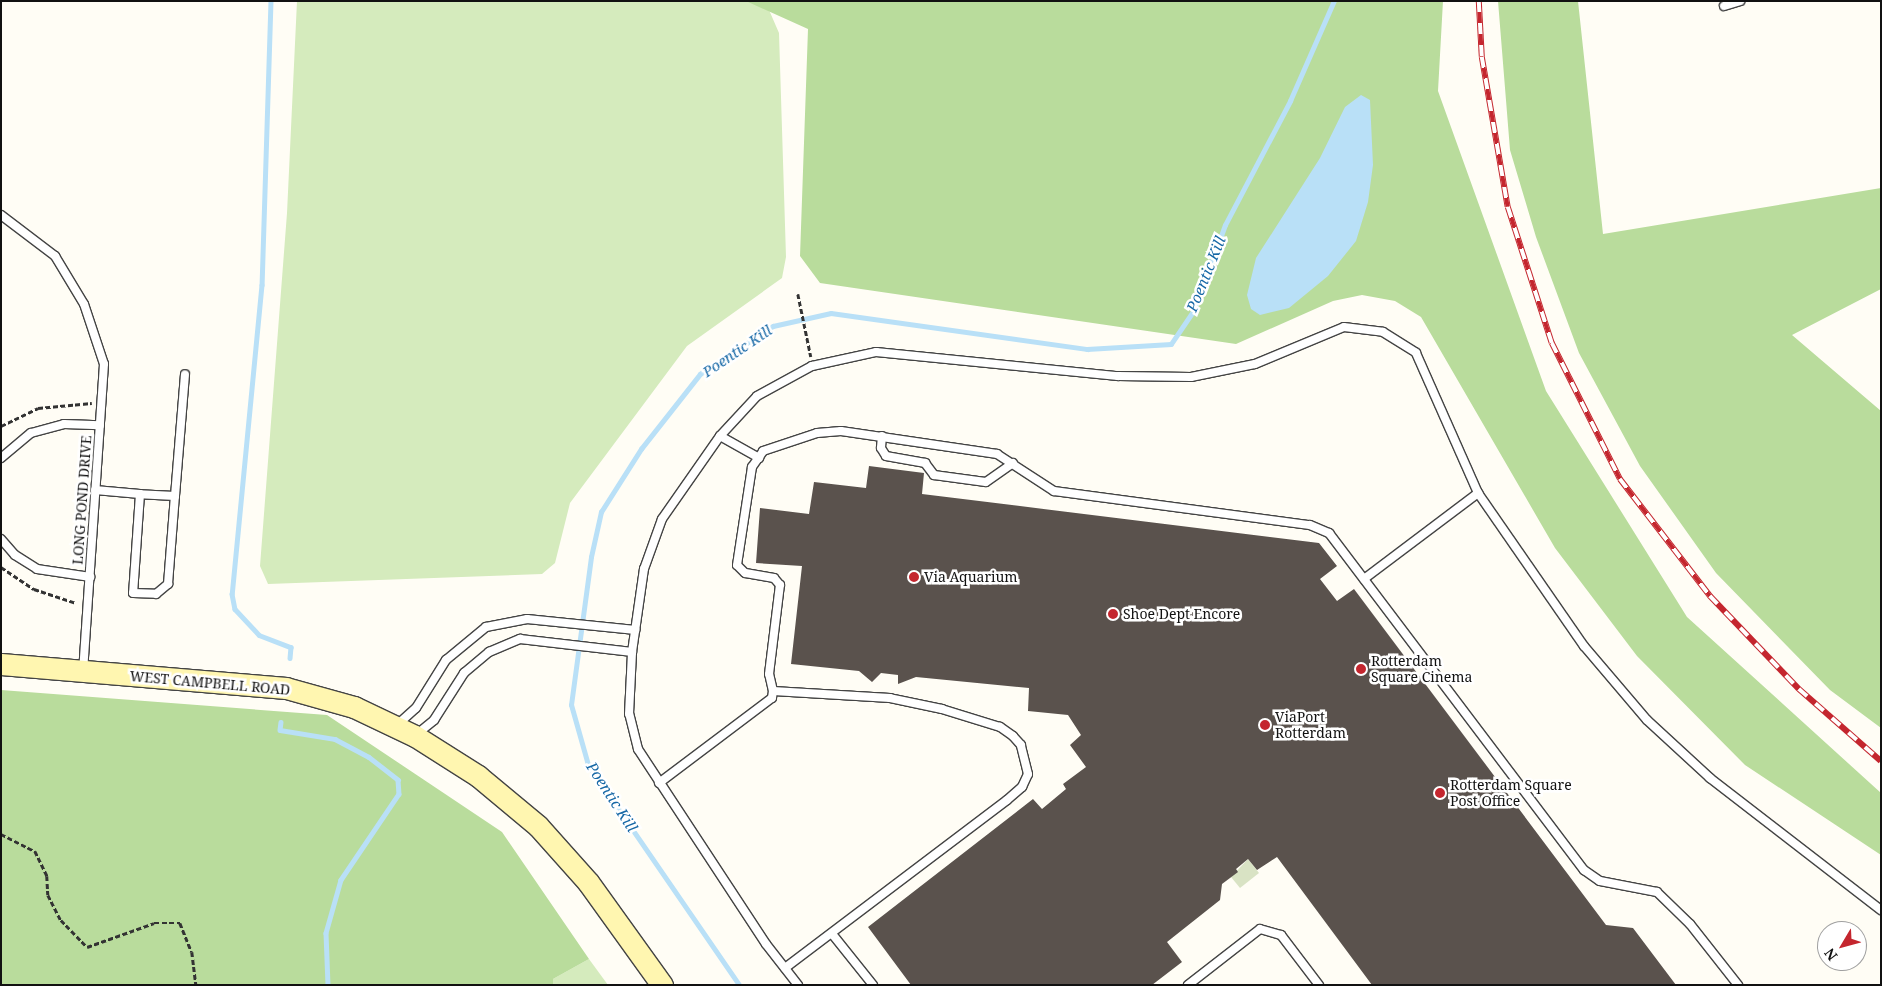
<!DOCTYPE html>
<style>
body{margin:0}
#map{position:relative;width:1882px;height:986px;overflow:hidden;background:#fffdf5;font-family:"Noto Serif",serif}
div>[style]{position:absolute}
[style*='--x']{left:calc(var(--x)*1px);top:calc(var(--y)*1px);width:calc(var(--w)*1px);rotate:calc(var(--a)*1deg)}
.green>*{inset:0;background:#d5ebbd}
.forest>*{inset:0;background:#b9dc9c}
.cemetery>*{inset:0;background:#d9e3c4}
.water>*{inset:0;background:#b9e0f7}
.stream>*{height:4.5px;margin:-2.25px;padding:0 2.25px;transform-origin:2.25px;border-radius:2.25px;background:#b9e0f7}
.building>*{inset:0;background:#5a524d}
.path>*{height:2.5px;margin-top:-1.25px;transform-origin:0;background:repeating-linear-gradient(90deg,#333 0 5px,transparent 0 7.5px)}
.roads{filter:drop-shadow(1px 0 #444) drop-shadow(-1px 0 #444) drop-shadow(0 1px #444) drop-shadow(0 -1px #444)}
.service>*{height:8px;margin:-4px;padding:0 4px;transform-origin:4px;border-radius:4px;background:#fff}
.secondary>*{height:21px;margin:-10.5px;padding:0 10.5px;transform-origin:10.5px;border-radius:10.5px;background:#fff6b0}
.rail>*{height:5.5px;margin-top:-2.75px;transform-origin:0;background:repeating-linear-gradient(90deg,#fff 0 11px,#c4262e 0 22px);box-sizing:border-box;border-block:1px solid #c4262e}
.dots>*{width:14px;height:14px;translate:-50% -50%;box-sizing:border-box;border:2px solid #fff;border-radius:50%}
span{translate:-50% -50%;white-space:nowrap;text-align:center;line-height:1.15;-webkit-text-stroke:5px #fff;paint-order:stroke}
.street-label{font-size:14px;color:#111}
.poi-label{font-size:14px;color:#111}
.left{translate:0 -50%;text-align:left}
.water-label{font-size:15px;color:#1768a6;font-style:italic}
.frame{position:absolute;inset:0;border:2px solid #111;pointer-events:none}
.north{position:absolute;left:1817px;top:921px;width:50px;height:50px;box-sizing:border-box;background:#fff;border:1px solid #a0a0a0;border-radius:50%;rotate:233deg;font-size:14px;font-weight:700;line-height:20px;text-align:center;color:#111}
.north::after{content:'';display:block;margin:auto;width:18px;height:22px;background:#c4262e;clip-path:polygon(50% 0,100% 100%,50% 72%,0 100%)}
</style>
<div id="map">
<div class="green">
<div style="clip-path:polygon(297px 1px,761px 1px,766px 3px,779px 33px,786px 257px,782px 278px,687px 346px,570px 503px,555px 563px,542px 574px,268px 584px,260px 566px,287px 213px)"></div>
<div style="clip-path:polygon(589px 959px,608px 985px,553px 985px,553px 979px)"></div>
</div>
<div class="forest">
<div style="clip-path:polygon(746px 1px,1443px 1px,1438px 91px,1546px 391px,1687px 617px,1881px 793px,1881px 855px,1745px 765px,1637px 656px,1555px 548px,1421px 317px,1395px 301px,1362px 295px,1333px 301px,1236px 344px,820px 283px,800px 256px,808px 29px)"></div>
<div style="clip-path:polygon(1498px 1px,1578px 1px,1603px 234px,1881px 188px,1881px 289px,1792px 335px,1881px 411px,1881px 728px,1830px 690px,1716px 573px,1640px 466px,1579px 353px,1536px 237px,1510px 150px)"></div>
<div style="clip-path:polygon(1px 690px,327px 715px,502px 832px,589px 959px,553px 979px,553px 985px,1px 985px)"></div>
</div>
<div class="cemetery">
<div style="clip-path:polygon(1248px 859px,1259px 873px,1240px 888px,1231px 877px)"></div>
</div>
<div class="water">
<div style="clip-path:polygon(1361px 95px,1370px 100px,1373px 165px,1368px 202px,1356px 241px,1328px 276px,1289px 308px,1260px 315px,1251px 309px,1247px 295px,1256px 258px,1320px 158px,1345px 107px)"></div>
</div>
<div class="stream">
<div style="--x:271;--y:1;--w:284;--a:91.8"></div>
<div style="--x:262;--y:285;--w:310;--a:95.5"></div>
<div style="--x:232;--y:594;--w:15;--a:79"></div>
<div style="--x:235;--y:609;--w:35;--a:47"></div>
<div style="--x:259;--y:635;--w:34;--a:21"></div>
<div style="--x:291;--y:647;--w:11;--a:95"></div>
<div style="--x:281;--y:722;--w:8;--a:97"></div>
<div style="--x:280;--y:730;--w:56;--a:9.3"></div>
<div style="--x:335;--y:739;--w:38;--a:28"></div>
<div style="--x:369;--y:757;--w:37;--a:38"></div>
<div style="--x:398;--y:780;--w:14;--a:86"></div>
<div style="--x:399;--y:794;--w:104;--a:124"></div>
<div style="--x:341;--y:880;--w:55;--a:105.8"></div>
<div style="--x:326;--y:933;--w:52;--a:87.8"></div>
<div style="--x:739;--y:985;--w:267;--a:-124.5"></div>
<div style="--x:588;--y:765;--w:62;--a:-105.8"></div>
<div style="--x:571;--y:705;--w:149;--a:-82.3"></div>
<div style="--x:591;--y:557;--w:46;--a:-77.5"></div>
<div style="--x:601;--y:512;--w:75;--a:-57.6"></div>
<div style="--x:641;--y:449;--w:95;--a:-51.8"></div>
<div style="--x:700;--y:374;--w:87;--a:-33.3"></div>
<div style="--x:773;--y:326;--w:59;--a:-12.6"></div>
<div style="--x:831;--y:313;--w:259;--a:8"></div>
<div style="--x:1087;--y:349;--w:84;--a:-3.4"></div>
<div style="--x:1171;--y:344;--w:41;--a:-55.9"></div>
<div style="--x:1194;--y:310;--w:90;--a:-70"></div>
<div style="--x:1225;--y:225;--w:140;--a:-62.3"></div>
<div style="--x:1290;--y:101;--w:109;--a:-66.3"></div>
</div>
<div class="building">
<div style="clip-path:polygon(869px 466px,924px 473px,922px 494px,1319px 543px,1337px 566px,1320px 579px,1337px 601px,1354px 589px,1606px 925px,1633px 928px,1676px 985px,1372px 985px,1277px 857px,1257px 870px,1248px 859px,1236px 869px,1238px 872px,1222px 884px,1220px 900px,1167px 942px,1182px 962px,1152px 985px,911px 985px,868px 927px,1033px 799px,1042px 809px,1066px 789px,1063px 784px,1086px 767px,1070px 745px,1081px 735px,1068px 715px,1028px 711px,1029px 688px,916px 677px,898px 684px,898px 675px,881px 673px,872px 682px,859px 671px,791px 664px,802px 566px,756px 563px,760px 508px,809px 514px,814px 482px,866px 488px)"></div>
</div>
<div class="path">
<div style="--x:798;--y:294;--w:64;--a:78.3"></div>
<div style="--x:1;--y:426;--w:41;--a:-25.9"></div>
<div style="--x:38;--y:408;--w:54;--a:-5.3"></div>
<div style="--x:1;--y:567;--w:40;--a:34"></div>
<div style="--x:34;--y:589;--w:44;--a:18.4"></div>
<div style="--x:1;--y:834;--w:38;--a:27"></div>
<div style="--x:35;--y:851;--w:28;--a:64"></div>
<div style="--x:47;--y:876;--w:19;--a:87"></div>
<div style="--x:48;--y:895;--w:28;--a:63"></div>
<div style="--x:61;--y:920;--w:37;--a:46"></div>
<div style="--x:87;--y:947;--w:71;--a:-19.7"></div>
<div style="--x:154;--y:923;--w:26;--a:0"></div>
<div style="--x:180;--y:923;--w:31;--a:68"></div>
<div style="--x:192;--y:952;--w:33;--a:83"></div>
</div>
<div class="roads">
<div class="service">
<div style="--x:1724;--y:6;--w:17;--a:-17"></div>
<div style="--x:1;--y:215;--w:68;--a:37.2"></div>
<div style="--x:55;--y:256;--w:56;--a:58.9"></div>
<div style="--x:84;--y:304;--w:63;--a:71.6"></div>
<div style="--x:104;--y:364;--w:306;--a:93.9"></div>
<div style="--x:720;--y:436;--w:45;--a:29.4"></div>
<div style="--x:882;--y:436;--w:12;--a:95"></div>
<div style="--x:881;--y:448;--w:9;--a:58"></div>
<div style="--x:886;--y:456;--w:40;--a:10"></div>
<div style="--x:925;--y:463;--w:15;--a:53"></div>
<div style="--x:934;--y:475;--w:52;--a:7.7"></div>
<div style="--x:986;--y:482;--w:33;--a:-35"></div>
<div style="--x:1;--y:458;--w:39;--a:-40"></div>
<div style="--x:31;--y:433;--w:34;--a:-15"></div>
<div style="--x:64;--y:424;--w:36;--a:2"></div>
<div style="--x:95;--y:490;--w:45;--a:5.1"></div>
<div style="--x:175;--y:496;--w:35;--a:-177"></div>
<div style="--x:140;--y:494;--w:99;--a:94"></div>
<div style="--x:133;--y:593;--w:23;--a:2"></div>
<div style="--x:156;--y:594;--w:16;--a:-40"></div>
<div style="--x:168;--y:584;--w:88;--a:-85.5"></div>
<div style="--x:175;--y:496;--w:122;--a:-85.3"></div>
<div style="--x:1;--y:539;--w:21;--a:49"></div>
<div style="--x:15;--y:555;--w:26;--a:32"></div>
<div style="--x:37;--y:569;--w:54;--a:8.6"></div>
<div style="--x:1364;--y:579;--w:143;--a:-37"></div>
<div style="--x:397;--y:725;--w:25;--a:-42"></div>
<div style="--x:416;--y:708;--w:57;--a:-58"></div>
<div style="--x:446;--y:660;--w:52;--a:-39.5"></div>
<div style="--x:486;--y:627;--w:42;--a:-11"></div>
<div style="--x:527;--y:619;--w:109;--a:5.8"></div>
<div style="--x:417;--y:734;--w:22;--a:-39"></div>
<div style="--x:434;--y:720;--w:56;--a:-57.4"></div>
<div style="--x:464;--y:673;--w:33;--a:-40"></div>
<div style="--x:489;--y:652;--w:34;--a:-23"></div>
<div style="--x:520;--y:639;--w:113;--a:6.6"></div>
<div style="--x:659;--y:783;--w:141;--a:-37"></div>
<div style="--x:772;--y:698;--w:7;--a:-82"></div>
<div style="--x:833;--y:935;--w:64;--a:51.3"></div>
<div style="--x:785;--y:968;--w:278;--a:-37.1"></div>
<div style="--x:1007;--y:800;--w:20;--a:-41"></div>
<div style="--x:1022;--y:787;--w:14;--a:-65"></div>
<div style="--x:1028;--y:774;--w:30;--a:-104"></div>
<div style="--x:1021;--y:745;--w:12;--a:-132"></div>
<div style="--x:1013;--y:736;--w:16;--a:-145"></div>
<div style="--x:1000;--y:727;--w:61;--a:-162.8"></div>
<div style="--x:942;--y:709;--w:53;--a:-168.1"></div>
<div style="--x:890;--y:698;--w:117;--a:-176.6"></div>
<div style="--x:773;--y:691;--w:17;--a:-103"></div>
<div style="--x:769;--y:674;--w:90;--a:-83"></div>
<div style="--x:780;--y:585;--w:9;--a:-131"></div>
<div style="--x:774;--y:578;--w:29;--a:-170"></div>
<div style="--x:745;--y:573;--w:11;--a:-135"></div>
<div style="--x:737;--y:565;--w:99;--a:-81.3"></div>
<div style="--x:752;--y:467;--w:19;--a:-55"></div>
<div style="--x:763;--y:451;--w:57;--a:-18.4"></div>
<div style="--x:817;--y:433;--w:24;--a:-5"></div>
<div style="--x:841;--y:431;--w:158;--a:8.4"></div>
<div style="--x:997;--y:454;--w:68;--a:33"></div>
<div style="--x:1054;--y:491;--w:258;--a:7.6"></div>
<div style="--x:1310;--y:525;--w:21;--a:23"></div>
<div style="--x:1329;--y:533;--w:423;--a:52.9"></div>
<div style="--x:1584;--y:870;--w:19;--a:35"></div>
<div style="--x:1600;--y:881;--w:58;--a:10.9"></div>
<div style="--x:1657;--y:892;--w:46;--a:44.1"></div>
<div style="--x:1690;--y:924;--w:78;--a:51.8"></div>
<div style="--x:798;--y:985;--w:52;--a:-128"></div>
<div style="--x:766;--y:944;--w:233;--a:-123.3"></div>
<div style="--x:638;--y:749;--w:36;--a:-104"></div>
<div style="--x:629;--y:714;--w:62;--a:-87.2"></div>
<div style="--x:632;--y:652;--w:84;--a:-81.8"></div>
<div style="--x:644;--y:569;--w:53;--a:-70.2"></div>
<div style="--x:662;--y:519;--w:101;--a:-55.1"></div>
<div style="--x:720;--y:436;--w:54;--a:-47.2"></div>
<div style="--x:757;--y:396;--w:63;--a:-28.6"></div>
<div style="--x:812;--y:366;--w:66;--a:-12.3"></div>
<div style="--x:876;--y:352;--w:243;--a:5.7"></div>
<div style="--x:1118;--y:376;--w:73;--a:0.8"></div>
<div style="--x:1191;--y:377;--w:65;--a:-11.5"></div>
<div style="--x:1255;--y:364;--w:96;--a:-22.6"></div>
<div style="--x:1344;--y:327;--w:39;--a:7"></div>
<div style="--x:1383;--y:332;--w:39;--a:32"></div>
<div style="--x:1416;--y:353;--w:153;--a:66.1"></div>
<div style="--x:1478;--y:493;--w:186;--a:55.3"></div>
<div style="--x:1584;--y:646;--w:97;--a:49.6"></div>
<div style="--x:1647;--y:720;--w:86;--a:42.6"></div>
<div style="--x:1710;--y:778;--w:216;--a:37.7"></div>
<div style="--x:1188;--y:985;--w:91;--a:-37.9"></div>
<div style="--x:1260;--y:929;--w:22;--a:16"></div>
<div style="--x:1281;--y:935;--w:63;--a:52.8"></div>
</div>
<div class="secondary">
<div style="--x:1;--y:664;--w:286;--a:4.8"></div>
<div style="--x:286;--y:688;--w:71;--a:15.6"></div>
<div style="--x:354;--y:707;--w:68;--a:25.4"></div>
<div style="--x:415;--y:736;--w:75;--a:32.4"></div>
<div style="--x:478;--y:776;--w:78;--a:39.8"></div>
<div style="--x:538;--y:826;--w:75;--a:48.2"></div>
<div style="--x:588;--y:882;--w:127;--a:54.3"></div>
</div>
</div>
<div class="rail">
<div style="--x:1479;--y:1;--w:56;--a:86.9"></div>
<div style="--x:1482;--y:57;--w:152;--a:80.2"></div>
<div style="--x:1508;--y:207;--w:143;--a:72.1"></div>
<div style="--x:1552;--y:343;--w:152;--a:63.4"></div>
<div style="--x:1620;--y:479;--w:148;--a:52.4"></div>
<div style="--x:1710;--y:596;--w:129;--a:46.3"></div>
<div style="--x:1799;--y:689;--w:109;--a:41.3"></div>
</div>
<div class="dots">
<div style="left:914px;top:577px;background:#c4262e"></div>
<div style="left:1113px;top:614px;background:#c4262e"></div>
<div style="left:1361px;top:669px;background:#c4262e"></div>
<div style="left:1265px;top:725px;background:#c4262e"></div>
<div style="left:1440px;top:793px;background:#c4262e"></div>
</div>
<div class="street-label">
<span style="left:82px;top:500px;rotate:-86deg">LONG POND DRIVE</span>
<span style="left:210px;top:683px;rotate:5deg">WEST CAMPBELL ROAD</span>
</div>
<div class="poi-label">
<span class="left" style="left:924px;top:577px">Via Aquarium</span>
<span class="left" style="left:1123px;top:614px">Shoe Dept Encore</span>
<span class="left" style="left:1371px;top:669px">Rotterdam<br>Square Cinema</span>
<span class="left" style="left:1275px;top:725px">ViaPort<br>Rotterdam</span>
<span class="left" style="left:1450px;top:793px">Rotterdam Square<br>Post Office</span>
</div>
<div class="water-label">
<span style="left:1206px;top:274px;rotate:-68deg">Poentic Kill</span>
<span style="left:737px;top:351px;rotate:-34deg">Poentic Kill</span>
<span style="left:612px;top:797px;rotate:57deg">Poentic Kill</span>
</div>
<div class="frame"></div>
<div class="north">N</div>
</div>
